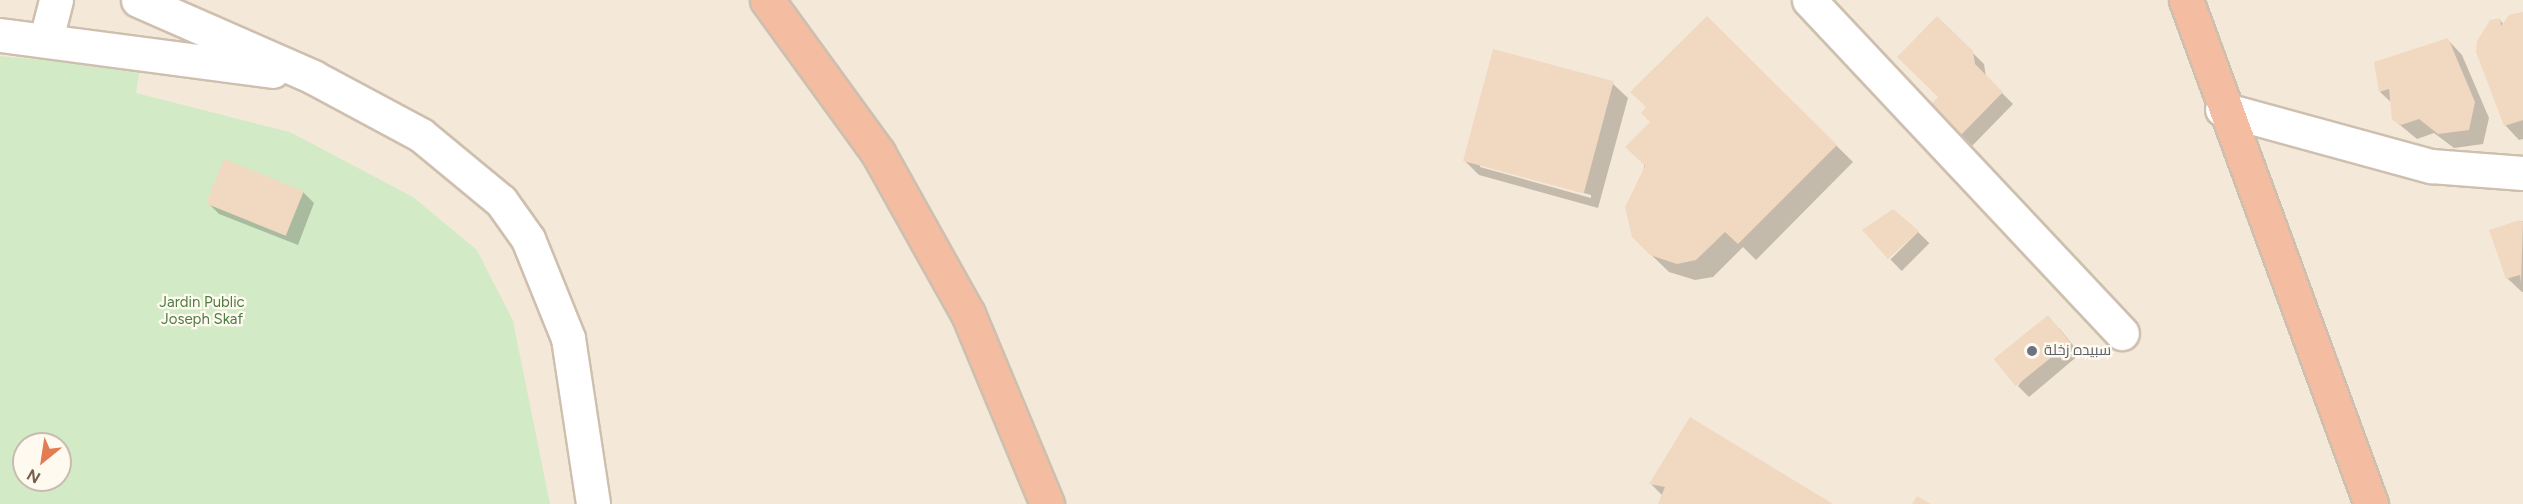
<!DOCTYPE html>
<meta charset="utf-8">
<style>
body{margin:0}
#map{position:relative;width:2523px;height:504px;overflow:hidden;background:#fcf6e9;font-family:Figtree,Cairo,sans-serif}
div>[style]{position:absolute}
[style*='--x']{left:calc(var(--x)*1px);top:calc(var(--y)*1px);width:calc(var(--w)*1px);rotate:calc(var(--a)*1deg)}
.residential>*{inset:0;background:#f4e9d8}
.green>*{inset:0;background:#d3eac7}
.shadow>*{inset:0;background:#0003;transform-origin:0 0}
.building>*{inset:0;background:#f1d8c1;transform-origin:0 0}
.roads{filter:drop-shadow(2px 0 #cebfaf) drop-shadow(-2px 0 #cebfaf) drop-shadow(0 2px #cebfaf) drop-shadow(0 -2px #cebfaf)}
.minor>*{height:33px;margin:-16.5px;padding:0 16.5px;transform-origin:16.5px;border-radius:16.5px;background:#fff}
.highway>*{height:33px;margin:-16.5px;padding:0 16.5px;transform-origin:16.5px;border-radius:16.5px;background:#f4bda2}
.dots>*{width:16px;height:16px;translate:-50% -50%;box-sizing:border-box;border:3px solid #fffaf0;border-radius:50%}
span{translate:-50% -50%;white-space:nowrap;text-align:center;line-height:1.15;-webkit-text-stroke:4.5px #fffaf0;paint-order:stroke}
.park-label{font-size:15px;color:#517c45}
.worship-label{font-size:15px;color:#5b616d}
.left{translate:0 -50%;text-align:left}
.north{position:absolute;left:12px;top:432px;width:60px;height:60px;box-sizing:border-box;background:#fffaf0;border:2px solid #c9bcaf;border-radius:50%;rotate:210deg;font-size:16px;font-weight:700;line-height:24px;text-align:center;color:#775f4d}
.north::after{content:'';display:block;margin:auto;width:21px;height:27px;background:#e27c52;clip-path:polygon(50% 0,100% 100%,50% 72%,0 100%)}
</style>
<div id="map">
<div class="residential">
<div style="clip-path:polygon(evenodd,0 0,2523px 0,2523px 504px,0 504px,0 0,24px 444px,60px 444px,60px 480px,24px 480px,24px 444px)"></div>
</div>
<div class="green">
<div style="clip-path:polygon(evenodd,0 56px,140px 69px,136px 93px,290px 132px,413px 197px,477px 250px,513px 321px,550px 504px,0 504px,0 56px,24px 444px,60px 444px,60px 480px,24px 480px,24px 444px)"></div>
</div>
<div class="shadow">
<div style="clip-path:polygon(2523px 14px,2523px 139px,2519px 140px,2505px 125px,2500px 20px,2504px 25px)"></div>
<div style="clip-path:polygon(1707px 18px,1853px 162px,1756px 260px,1743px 247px,1713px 277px,1695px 280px,1669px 272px,1633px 237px,1651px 122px)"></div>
<div style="clip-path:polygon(1937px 18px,1984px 64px,1986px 77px,2013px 104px,1972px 146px,1931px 106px,1940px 97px)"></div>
<div style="clip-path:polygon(2448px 40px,2462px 55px,2489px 118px,2483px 144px,2454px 148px,2434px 133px,2417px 139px,2394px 120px,2392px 103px,2380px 92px)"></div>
<div style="clip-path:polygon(evenodd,1613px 84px,1628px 98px,1598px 208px,1479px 175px,1465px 161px,1613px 84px,1480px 164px,1591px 195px,1591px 198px,1480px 167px,1480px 164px)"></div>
<div style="clip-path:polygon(303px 192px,314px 203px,298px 245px,219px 214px,208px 203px)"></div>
<div style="clip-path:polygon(2523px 221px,2523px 292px,2522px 292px,2507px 278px,2491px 231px)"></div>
<div style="left:1918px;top:232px;width:16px;height:39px;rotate:45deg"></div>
<div style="clip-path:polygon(2059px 328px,2080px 354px,2029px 397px,2018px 386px)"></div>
<div style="clip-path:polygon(1651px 484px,1830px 504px,1659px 504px,1662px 495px)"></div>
</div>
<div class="building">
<div style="clip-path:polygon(2523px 12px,2523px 120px,2504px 126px,2476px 52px,2477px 41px,2490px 20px,2500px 18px,2501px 26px,2509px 15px)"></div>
<div style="clip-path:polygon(1707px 16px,1837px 145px,1738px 244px,1725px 232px,1696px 260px,1677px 264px,1650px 255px,1632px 237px,1625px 207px,1645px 166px,1625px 147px,1650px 122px,1641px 113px,1646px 107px,1630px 92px)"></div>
<div style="clip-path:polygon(1937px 16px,1973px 51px,1975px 64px,2003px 92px,1960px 136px,1929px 106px,1938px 97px,1897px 57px)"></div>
<div style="clip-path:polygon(2448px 38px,2475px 102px,2469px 130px,2438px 134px,2419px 119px,2401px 125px,2392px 120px,2389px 89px,2379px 92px,2374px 62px)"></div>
<div style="left:1493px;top:49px;width:125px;height:116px;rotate:15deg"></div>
<div style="left:224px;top:159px;width:86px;height:48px;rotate:22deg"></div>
<div style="clip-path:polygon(1893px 209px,1919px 231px,1888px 259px,1862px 230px)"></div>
<div style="clip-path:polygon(2520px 220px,2523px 222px,2521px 284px,2520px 275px,2506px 279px,2489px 230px)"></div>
<div style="left:2048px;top:315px;width:35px;height:70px;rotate:51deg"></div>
<div style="clip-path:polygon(1690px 417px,1833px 504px,1658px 504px,1665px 487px,1649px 484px)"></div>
<div style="clip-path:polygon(1917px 496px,1931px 504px,1912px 504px)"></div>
</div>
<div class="roads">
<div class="minor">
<div style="--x:138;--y:0;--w:191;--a:23.7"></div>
<div style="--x:313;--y:77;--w:123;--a:28.2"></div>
<div style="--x:421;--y:135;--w:104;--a:39.5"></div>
<div style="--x:501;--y:201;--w:47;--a:54.6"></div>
<div style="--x:528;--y:239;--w:107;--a:68"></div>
<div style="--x:568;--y:338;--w:168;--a:81.4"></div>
<div style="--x:1809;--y:0;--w:457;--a:46.8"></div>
<div style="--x:0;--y:35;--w:275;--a:7.5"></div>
<div style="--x:46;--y:39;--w:40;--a:-75.6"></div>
<div style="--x:2222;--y:109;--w:217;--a:15.3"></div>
<div style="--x:2431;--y:166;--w:92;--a:4.4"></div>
</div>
<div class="highway">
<div style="--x:767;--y:0;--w:189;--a:54"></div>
<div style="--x:878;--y:153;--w:184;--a:60.8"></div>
<div style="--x:968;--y:314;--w:206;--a:67.4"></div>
<div style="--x:2186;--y:0;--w:537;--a:69.84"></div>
</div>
</div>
<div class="dots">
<div style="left:2032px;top:351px;background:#6b7280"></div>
</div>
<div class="park-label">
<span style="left:202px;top:311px">Jardin Public<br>Joseph Skaf</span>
</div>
<div class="worship-label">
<span class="left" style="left:2044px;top:351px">سبيده زخلة</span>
</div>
<div class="north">N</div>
</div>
